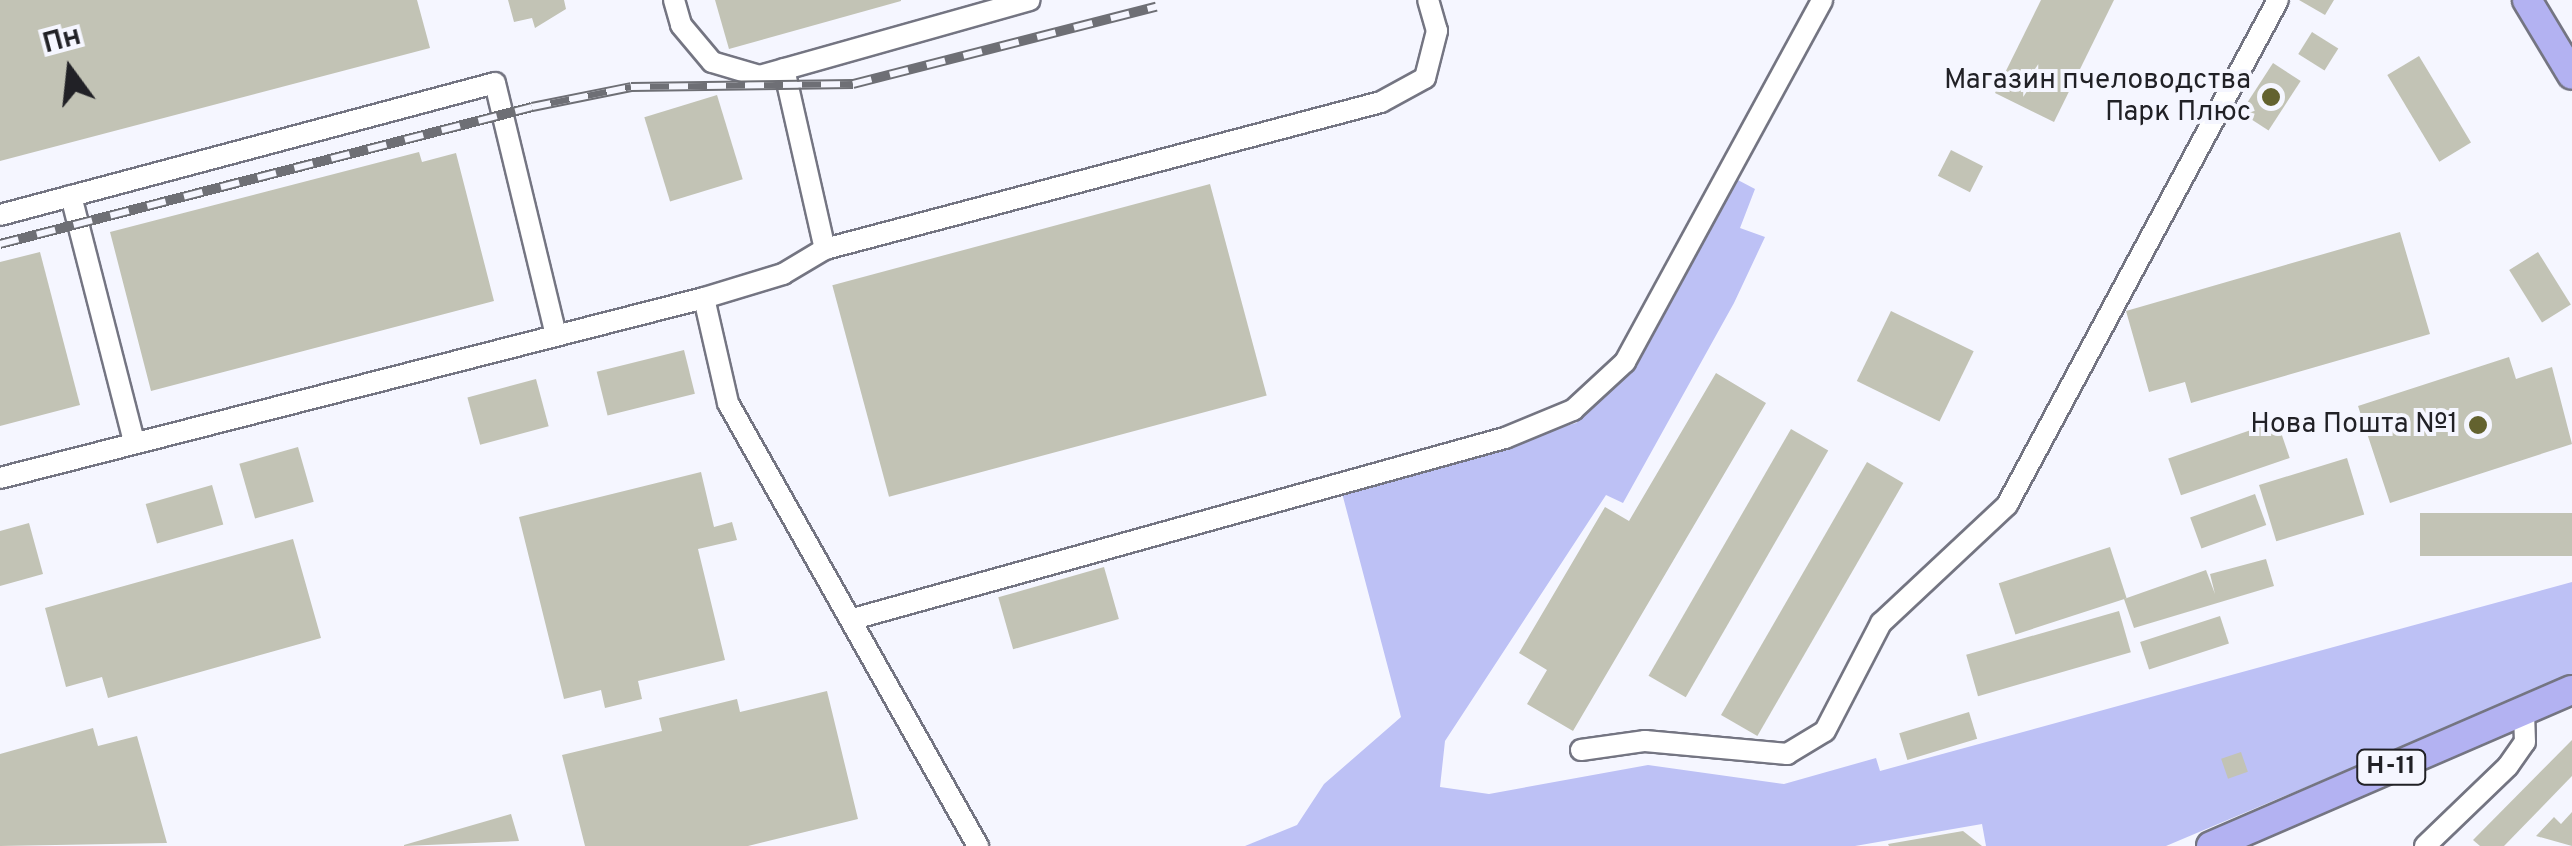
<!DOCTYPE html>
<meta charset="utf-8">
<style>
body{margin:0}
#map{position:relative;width:2572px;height:846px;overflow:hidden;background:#f5f6ff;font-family:Overpass,sans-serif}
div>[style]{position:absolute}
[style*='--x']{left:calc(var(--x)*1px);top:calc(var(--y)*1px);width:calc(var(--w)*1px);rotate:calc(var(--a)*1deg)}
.green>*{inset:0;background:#bdc1f5}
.building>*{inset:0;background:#c2c3b5;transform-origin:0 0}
.roads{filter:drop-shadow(2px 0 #747582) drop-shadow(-2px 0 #747582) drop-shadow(0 2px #747582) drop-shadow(0 -2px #747582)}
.minor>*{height:20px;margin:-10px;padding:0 10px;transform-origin:10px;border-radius:10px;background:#fff}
.major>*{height:28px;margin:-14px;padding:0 14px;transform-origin:14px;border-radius:14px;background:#b3b2f2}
.rail>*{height:10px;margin-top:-5px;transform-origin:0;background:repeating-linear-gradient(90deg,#f5f6ff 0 19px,#6e6f75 0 38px);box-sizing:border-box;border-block:2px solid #6e6f75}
.dots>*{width:28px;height:28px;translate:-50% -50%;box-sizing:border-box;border:5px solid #f5f6ff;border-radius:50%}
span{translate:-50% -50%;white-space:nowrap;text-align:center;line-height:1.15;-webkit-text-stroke:8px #f5f6ff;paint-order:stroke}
.shield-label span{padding:2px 8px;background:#f5f6ff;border:2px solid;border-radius:8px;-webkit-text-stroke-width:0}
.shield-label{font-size:25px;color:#212126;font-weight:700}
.poi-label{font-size:28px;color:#212126}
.right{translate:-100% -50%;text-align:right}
.north{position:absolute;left:20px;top:20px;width:100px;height:100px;-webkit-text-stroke:8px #f5f6ff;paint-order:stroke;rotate:345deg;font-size:28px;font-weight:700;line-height:40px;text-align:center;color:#212126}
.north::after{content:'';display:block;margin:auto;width:35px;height:45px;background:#212126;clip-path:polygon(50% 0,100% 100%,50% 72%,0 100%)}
</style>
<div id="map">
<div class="green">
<div style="clip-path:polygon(1736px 179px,1755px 189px,1740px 228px,1765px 237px,1734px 303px,1623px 503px,1606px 495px,1445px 741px,1440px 787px,1489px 794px,1648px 765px,1784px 784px,1876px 758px,1880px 771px,2572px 582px,2572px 675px,2166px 846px,1986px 846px,1982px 824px,1855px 846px,1245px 846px,1297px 825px,1324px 784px,1401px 717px,1342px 493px,1576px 423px,1628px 372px)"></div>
</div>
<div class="building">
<div style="clip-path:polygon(0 0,417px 0,430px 48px,0 161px)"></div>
<div style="clip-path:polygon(508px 0,564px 0,566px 9px,535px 28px,532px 18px,514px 22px)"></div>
<div style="clip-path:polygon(715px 0,901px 0,901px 1px,729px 49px)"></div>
<div style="clip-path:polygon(2041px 0,2114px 0,2054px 122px,1995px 93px)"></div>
<div style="clip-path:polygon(2299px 0,2334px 0,2325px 15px)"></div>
<div style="left:2312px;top:32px;width:31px;height:26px;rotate:32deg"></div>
<div style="left:2419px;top:56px;width:101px;height:37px;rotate:59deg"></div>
<div style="left:2273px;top:63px;width:33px;height:59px;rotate:33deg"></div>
<div style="left:717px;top:95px;width:88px;height:76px;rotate:73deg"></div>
<div style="left:1951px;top:150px;width:36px;height:29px;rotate:27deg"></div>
<div style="clip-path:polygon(419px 152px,422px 162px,456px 153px,494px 301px,151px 391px,110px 232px)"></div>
<div style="left:1210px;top:184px;width:219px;height:391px;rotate:75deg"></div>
<div style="clip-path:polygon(2400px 232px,2430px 334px,2191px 403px,2185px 382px,2149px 392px,2126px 311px)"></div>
<div style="clip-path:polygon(40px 252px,80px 405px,0 426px,0 262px)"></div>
<div style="left:2538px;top:252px;width:62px;height:34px;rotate:58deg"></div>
<div style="left:1891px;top:311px;width:92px;height:78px;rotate:26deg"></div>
<div style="left:684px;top:350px;width:45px;height:90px;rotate:76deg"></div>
<div style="clip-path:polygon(2509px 357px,2516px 379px,2552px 367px,2572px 444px,2390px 503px,2358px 406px)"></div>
<div style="clip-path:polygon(1716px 373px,1766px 403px,1573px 731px,1527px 704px,1547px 670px,1519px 653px,1605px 507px,1629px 521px)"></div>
<div style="left:536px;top:379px;width:49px;height:71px;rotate:75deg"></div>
<div style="left:2277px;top:421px;width:39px;height:115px;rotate:71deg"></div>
<div style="left:1791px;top:429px;width:43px;height:285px;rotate:30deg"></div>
<div style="left:298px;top:447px;width:57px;height:61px;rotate:74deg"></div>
<div style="left:2347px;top:458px;width:59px;height:92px;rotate:73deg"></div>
<div style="left:1867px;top:462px;width:42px;height:292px;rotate:30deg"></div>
<div style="clip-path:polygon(701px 472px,714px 527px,732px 522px,737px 540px,698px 549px,725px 660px,638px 681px,642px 699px,605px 708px,601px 690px,564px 699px,519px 517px)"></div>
<div style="left:212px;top:485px;width:41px;height:69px;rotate:74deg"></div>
<div style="left:2255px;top:494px;width:33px;height:69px;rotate:70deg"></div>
<div style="left:2572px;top:513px;width:43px;height:152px;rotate:90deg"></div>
<div style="clip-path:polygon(29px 523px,43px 574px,0 586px,0 531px)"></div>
<div style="clip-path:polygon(293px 539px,321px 638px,108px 698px,102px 677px,66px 687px,45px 608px)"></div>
<div style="left:2110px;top:547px;width:54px;height:117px;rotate:72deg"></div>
<div style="clip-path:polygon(2266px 559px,2274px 586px,2134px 628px,2124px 599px,2206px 570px,2215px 594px,2210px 574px)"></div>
<div style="left:1104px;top:567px;width:54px;height:110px;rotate:74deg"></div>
<div style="left:2119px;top:611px;width:43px;height:159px;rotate:74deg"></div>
<div style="left:2220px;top:616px;width:29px;height:84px;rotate:72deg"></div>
<div style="clip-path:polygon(827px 691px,858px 819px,748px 846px,585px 846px,562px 755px,662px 731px,659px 718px,737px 699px,740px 712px)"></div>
<div style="left:1969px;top:712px;width:28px;height:73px;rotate:73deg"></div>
<div style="clip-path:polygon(93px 728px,98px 746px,137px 736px,167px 843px,0 846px,0 754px)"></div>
<div style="clip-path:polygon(2572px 740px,2572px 776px,2504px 846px,2480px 846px,2473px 840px)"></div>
<div style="left:2241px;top:752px;width:21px;height:21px;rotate:71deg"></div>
<div style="clip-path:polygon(2572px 812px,2572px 846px,2536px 836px,2554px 817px,2561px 824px)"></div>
<div style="clip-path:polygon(511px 814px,519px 841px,404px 846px,404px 845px)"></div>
<div style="clip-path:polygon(1963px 831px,1982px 846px,1889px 846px,1888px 844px)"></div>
</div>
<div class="roads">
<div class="minor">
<div style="--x:674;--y:0;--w:26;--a:74"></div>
<div style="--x:681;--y:25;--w:48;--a:50"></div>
<div style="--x:712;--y:62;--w:50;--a:16.3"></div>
<div style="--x:760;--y:76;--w:280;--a:-15.7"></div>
<div style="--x:784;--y:69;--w:185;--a:77.2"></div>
<div style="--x:825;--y:249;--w:575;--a:-14.81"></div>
<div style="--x:1381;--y:102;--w:50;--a:-28.6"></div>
<div style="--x:1425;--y:78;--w:49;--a:-75.7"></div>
<div style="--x:1437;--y:31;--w:32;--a:-106"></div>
<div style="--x:71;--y:196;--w:253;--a:75.6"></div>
<div style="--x:0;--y:215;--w:512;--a:-14.93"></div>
<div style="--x:495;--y:83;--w:255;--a:76.4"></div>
<div style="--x:704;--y:298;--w:108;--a:77.1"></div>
<div style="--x:728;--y:403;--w:509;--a:60.56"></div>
<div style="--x:0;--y:478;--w:727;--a:-14.34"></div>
<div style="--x:704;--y:298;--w:83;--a:-16.9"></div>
<div style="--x:783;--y:274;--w:49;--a:-30.8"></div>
<div style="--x:853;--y:619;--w:677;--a:-15.52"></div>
<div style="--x:1505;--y:438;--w:74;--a:-22.4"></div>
<div style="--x:1573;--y:410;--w:71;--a:-42.7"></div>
<div style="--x:1625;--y:362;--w:412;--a:-61.4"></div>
<div style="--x:1581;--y:750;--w:65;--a:-8"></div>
<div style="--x:1645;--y:741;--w:143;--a:5.2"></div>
<div style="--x:1787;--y:754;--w:44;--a:-31.2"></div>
<div style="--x:1825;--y:731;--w:122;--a:-62.6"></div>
<div style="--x:1881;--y:623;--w:173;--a:-43.1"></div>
<div style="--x:2007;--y:505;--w:573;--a:-61.78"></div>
<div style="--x:2425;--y:846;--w:115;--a:-43.9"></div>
<div style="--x:2508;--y:766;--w:29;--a:-55"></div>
<div style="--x:2525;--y:742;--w:34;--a:-92"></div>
</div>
<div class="major">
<div style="--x:2527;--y:0;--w:87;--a:59"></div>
<div style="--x:2211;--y:846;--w:393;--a:-23.4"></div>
</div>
</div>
<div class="rail">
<div style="--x:0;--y:244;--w:549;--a:-14.44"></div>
<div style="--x:532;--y:107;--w:101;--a:-11.4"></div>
<div style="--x:631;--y:87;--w:222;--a:-0.8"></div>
<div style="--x:853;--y:84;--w:313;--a:-14.3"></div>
</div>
<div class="dots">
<div style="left:2271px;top:97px;background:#63622f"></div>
<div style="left:2478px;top:425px;background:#63622f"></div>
</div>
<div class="shield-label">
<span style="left:2391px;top:767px">Н-11</span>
</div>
<div class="poi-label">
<span class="right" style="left:2251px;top:97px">Магазин пчеловодства<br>Парк Плюс</span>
<span class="right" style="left:2458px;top:425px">Нова Пошта №1</span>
</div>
<div class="north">Пн</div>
</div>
